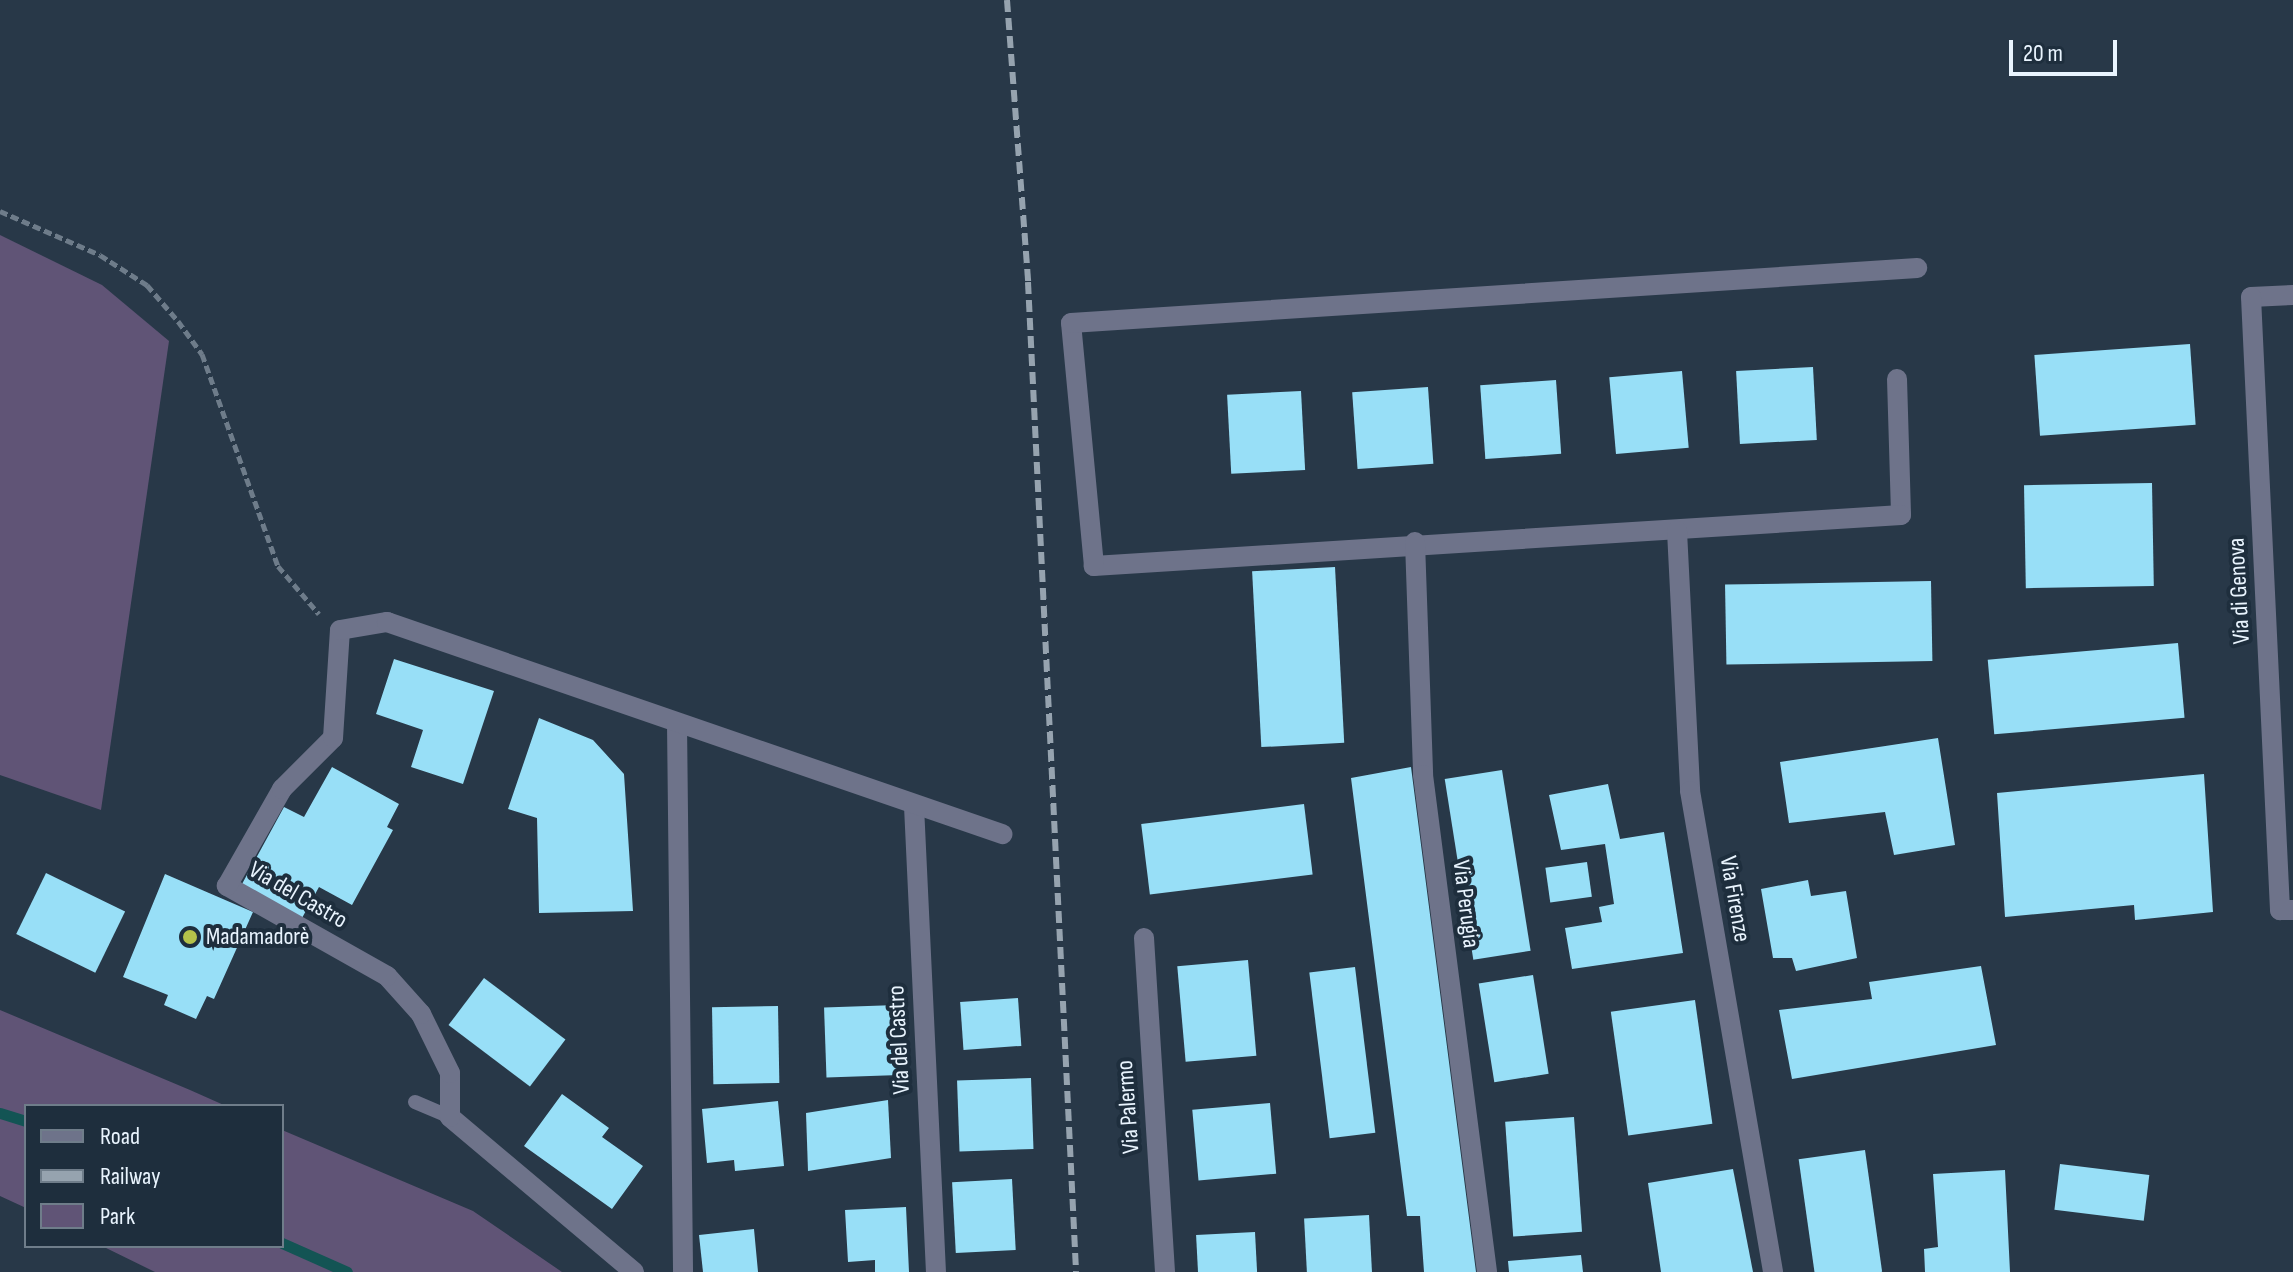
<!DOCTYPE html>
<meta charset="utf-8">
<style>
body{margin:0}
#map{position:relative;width:2293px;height:1272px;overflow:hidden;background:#283848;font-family:"Sofia Sans Condensed",sans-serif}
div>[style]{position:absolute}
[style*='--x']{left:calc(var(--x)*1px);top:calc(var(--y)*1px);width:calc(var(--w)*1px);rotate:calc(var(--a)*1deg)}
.green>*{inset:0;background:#605476}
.stream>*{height:11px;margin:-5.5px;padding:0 5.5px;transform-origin:5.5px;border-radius:5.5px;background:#135454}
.building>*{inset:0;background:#98dff7;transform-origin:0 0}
.path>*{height:5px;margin-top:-2.5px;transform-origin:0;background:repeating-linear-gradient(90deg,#6e7c8a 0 8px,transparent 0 12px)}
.lane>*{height:14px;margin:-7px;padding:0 7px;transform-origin:7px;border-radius:7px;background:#6e738a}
.street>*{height:20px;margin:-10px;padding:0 10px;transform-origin:10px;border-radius:10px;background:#6e738a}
.rail>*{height:6px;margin-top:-3px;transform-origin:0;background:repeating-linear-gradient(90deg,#96a3af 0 12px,transparent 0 18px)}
.dots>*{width:22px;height:22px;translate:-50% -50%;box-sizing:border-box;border:4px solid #1e2e3d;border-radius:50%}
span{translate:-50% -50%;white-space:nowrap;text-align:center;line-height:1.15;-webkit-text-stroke:8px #1e2e3d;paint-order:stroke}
.street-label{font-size:24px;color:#e9f4fe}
.poi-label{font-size:24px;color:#e9f4fe}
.left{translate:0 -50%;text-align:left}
.legend{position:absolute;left:24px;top:1104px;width:260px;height:144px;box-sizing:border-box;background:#1e2e3d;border:2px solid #6f7d8a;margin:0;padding:10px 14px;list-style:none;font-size:24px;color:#e9f4fe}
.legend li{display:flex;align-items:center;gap:16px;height:40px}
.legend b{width:40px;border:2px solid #6f7d8a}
.scale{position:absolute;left:2009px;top:40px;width:108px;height:36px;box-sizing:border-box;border:4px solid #e9f4fe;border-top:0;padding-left:10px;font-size:24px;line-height:28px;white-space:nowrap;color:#e9f4fe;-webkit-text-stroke:6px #1e2e3d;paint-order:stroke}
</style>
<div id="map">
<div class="green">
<div style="clip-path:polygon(0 235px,102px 285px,169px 341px,101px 810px,0 775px)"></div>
<div style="clip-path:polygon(0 1010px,190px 1090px,226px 1106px,26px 1106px,26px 1208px,0 1196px)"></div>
<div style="clip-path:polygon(282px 1130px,473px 1211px,562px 1272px,155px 1272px,102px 1246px,282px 1246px)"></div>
</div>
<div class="stream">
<div style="--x:0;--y:1113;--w:27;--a:17"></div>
<div style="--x:282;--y:1243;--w:71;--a:24"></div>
</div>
<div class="building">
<div style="left:2190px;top:344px;width:81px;height:156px;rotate:86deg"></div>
<div style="left:1813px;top:367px;width:73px;height:77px;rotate:87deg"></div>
<div style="left:1682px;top:371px;width:77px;height:73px;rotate:85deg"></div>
<div style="left:1556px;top:380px;width:74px;height:76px;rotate:86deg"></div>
<div style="left:1428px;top:387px;width:77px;height:76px;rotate:86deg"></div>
<div style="left:1301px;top:391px;width:79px;height:74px;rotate:87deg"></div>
<div style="left:2152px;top:483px;width:103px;height:128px;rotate:89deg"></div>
<div style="left:1335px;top:567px;width:176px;height:83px;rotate:87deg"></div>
<div style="left:1931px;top:581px;width:80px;height:206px;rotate:89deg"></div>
<div style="left:2178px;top:643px;width:75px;height:191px;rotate:85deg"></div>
<div style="clip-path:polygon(394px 659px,494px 691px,463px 784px,411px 767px,423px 730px,376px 714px)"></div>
<div style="clip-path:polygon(539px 718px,593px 740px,624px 774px,633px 911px,539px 913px,537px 818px,508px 809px)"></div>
<div style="clip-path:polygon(1938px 738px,1955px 845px,1894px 855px,1885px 812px,1789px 823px,1780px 762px)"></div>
<div style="clip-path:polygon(332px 767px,399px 804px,387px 827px,393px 830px,352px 905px,319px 887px,302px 918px,242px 884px,284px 807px,304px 817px)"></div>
<div style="clip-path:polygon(1411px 767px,1476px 1272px,1424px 1272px,1420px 1216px,1407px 1216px,1351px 778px)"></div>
<div style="left:1502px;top:770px;width:183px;height:58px;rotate:81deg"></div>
<div style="clip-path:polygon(2204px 774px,2213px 912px,2135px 920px,2134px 905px,2005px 917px,1997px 793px)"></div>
<div style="clip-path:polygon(1608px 784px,1620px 839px,1664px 832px,1683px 953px,1572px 969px,1565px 928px,1602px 922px,1599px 907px,1614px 904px,1605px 844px,1561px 850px,1549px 795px)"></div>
<div style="left:1304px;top:804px;width:71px;height:164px;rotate:83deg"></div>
<div style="left:1587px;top:862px;width:35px;height:42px;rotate:82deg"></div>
<div style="left:46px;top:873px;width:88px;height:68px;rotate:26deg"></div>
<div style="clip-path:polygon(165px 874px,253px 912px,214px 999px,207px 996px,196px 1019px,164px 1005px,168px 995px,123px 977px)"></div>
<div style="clip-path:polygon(1808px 880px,1811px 896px,1846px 891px,1857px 958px,1796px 971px,1792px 958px,1773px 958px,1761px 889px)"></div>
<div style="left:1248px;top:960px;width:96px;height:71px;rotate:85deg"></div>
<div style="clip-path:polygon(1981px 966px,1996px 1045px,1792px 1079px,1779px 1010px,1872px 999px,1869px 982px)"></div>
<div style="left:1355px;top:967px;width:167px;height:46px;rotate:83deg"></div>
<div style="left:1533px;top:975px;width:100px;height:55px;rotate:81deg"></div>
<div style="left:484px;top:978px;width:102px;height:59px;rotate:37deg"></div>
<div style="left:1018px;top:998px;width:48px;height:58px;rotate:86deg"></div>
<div style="left:1695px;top:1000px;width:125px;height:85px;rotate:82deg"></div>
<div style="left:897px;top:1005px;width:70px;height:73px;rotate:88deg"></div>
<div style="left:778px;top:1006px;width:77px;height:66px;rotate:89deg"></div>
<div style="left:1031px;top:1078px;width:71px;height:74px;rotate:88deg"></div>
<div style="clip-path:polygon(562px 1094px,609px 1128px,602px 1137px,643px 1166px,612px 1209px,524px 1146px)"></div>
<div style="clip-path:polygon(888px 1100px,891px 1158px,808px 1171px,806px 1113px)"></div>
<div style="clip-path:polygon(778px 1101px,784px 1166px,735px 1171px,734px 1160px,707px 1163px,702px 1109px)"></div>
<div style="left:1270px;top:1103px;width:71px;height:78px;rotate:85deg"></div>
<div style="left:1574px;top:1117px;width:115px;height:69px;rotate:86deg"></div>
<div style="left:1865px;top:1150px;width:123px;height:67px;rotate:82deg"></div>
<div style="left:2060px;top:1164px;width:90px;height:46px;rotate:7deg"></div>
<div style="clip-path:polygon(1733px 1169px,1753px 1272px,1661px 1272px,1648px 1183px)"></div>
<div style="clip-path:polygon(2005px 1170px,2010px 1272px,1925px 1272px,1924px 1249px,1938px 1247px,1933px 1174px)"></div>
<div style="left:1012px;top:1179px;width:71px;height:60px;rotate:87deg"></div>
<div style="clip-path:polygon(906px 1207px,909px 1272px,875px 1272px,875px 1260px,848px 1262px,845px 1210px)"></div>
<div style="left:1369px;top:1215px;width:57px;height:65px;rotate:87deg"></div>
<div style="clip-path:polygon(754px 1229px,758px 1272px,703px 1272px,699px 1235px)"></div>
<div style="left:1255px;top:1232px;width:40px;height:59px;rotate:87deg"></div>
<div style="clip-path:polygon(1581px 1255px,1583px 1272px,1509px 1272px,1508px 1261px)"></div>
</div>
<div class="path">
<div style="--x:0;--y:211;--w:109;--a:23.7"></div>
<div style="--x:100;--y:255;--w:56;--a:32.6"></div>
<div style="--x:147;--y:285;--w:48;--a:49.3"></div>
<div style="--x:178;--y:321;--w:41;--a:54"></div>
<div style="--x:202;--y:354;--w:225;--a:70.3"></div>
<div style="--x:278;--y:566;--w:63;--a:49.5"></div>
</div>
<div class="lane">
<div style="--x:415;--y:1102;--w:38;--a:23"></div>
</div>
<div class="street">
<div style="--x:2293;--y:295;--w:42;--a:177.3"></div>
<div style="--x:2251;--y:297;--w:614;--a:87.29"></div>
<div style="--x:2280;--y:910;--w:13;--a:0"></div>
<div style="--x:1897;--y:379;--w:136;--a:88.3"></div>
<div style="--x:1901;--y:515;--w:809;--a:176.38"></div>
<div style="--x:1094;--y:566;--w:244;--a:-95.4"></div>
<div style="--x:1071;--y:323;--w:848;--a:-3.72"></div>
<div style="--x:1677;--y:531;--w:260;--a:87.1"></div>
<div style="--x:1690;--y:791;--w:488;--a:80.2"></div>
<div style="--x:1415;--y:542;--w:233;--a:88"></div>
<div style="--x:1423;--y:775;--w:501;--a:82.66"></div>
<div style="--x:677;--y:723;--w:549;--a:89.37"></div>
<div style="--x:914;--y:806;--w:467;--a:87.3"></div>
<div style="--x:1144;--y:938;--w:335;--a:86.4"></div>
<div style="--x:634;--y:1272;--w:241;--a:-139.9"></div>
<div style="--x:450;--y:1117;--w:44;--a:-90"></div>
<div style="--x:450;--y:1073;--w:66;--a:-116.2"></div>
<div style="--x:421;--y:1014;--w:51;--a:-131.8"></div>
<div style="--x:387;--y:976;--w:184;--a:-150.6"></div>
<div style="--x:227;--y:886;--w:112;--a:-60.4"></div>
<div style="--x:282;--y:789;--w:72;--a:-45"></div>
<div style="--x:333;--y:738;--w:108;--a:-86.3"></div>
<div style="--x:340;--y:630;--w:48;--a:-9.7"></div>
<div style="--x:387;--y:622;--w:651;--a:19.02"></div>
</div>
<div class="rail">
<div style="--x:1007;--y:0;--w:283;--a:85.7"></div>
<div style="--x:1028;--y:282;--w:991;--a:87.22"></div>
</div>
<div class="dots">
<div style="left:190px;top:937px;background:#b5c24a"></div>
</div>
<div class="street-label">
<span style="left:2239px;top:591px;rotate:-93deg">Via di Genova</span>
<span style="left:298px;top:895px;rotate:30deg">Via del Castro</span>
<span style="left:1735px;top:899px;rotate:80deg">Via Firenze</span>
<span style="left:1466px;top:904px;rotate:83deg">Via Perugia</span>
<span style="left:899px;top:1040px;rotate:-93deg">Via del Castro</span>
<span style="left:1128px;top:1107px;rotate:-94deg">Via Palermo</span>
</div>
<div class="poi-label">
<span class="left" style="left:206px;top:937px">Madamadorè</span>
</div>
<ul class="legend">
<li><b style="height:10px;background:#6e738a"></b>Road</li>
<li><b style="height:10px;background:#96a3af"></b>Railway</li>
<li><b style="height:22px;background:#605476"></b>Park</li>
</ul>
<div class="scale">20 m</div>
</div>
